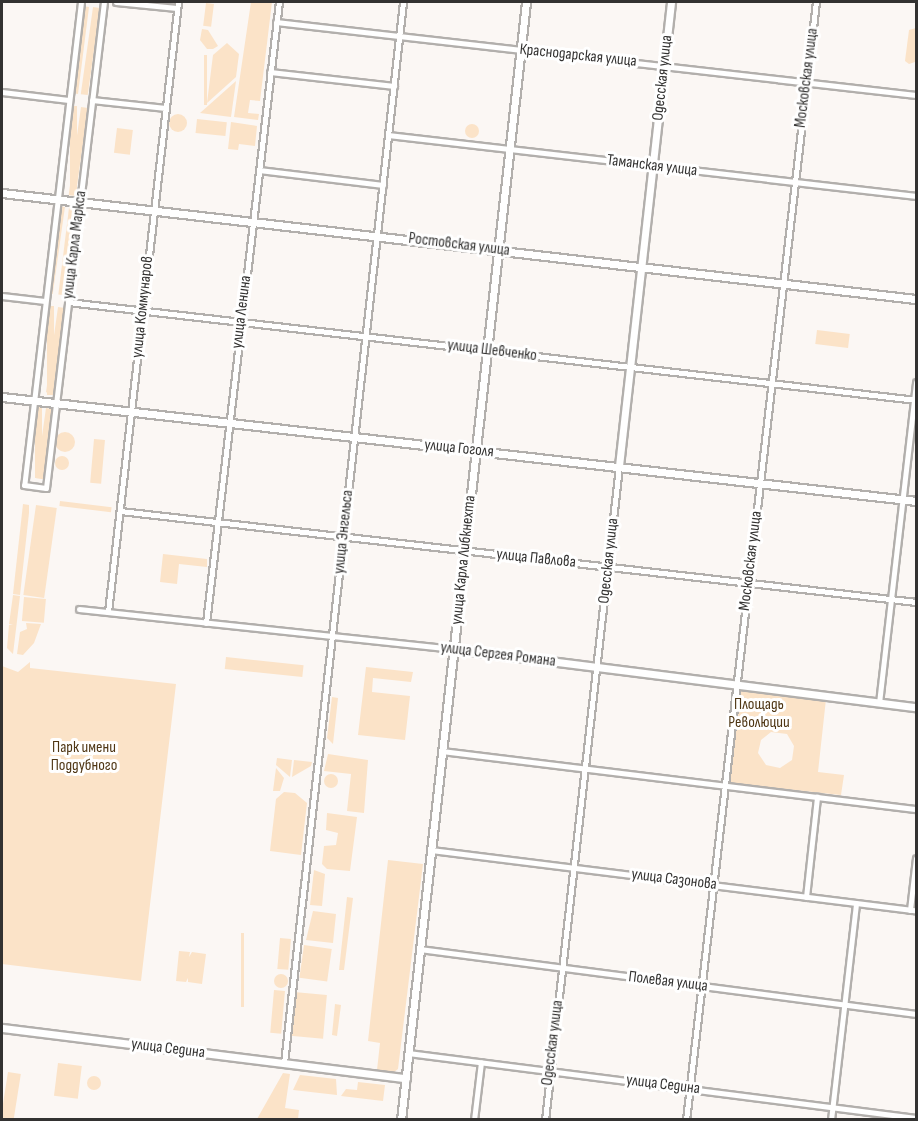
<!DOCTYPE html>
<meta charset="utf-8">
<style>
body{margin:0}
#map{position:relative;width:918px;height:1121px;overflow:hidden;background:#fbf7f4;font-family:"Sofia Sans Condensed",sans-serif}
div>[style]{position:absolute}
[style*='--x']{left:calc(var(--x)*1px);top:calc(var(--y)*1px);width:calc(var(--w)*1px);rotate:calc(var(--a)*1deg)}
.green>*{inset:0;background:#fbe3c8;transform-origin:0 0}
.round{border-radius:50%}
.roads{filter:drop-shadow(2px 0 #b2afac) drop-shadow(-2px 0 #b2afac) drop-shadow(0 2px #b2afac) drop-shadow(0 -2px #b2afac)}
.minor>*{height:5px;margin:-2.5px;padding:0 2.5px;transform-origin:2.5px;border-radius:2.5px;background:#fff}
.tertiary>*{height:7px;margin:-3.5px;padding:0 3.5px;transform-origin:3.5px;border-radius:3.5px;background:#fff}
span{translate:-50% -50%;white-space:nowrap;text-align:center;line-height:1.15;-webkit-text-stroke:6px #fff;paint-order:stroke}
.street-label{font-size:16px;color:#333231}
.park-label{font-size:16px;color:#4f3614}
.frame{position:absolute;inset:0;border:3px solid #333231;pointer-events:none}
</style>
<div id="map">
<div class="green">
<div style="clip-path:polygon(251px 2px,272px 2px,260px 101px,250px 100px,248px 113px,259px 114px,258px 120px,234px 117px)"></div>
<div style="left:206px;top:3px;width:8px;height:23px;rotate:7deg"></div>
<div style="clip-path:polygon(82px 6px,89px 7px,78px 94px,72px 93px)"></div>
<div style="left:93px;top:7px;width:7px;height:88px;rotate:8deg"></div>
<div style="clip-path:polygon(916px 28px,915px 62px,909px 64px,905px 61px,909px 30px)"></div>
<div style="clip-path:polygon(202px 29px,208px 30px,218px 46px,213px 49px,207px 49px,200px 40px)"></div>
<div style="clip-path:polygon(227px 43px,239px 54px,236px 77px,207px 103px,213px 55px)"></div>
<div style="left:204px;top:55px;width:3px;height:50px"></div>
<div style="clip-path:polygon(236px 81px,231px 117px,200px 113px)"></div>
<div style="left:70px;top:106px;width:7px;height:89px"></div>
<div style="left:81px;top:107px;width:7px;height:89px;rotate:8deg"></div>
<div class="round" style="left:169px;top:114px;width:18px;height:18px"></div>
<div style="left:197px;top:119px;width:30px;height:14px;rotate:6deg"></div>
<div style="clip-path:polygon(231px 122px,257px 126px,255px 146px,239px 144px,238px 150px,228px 149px)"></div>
<div class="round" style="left:465px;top:124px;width:14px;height:14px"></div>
<div style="left:117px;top:128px;width:16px;height:25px;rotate:7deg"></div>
<div style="left:58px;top:206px;width:7px;height:88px;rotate:8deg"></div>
<div style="left:76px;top:208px;width:88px;height:7px;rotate:97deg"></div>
<div style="left:47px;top:306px;width:7px;height:89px"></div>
<div style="left:58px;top:307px;width:7px;height:86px;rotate:8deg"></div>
<div style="left:817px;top:330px;width:33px;height:14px;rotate:7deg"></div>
<div style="left:35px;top:407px;width:7px;height:71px"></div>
<div style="left:46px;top:408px;width:7px;height:71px;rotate:8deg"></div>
<div class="round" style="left:55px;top:432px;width:20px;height:20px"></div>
<div style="left:94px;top:439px;width:11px;height:44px;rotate:5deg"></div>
<div class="round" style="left:55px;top:456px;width:14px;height:14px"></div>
<div style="left:60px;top:501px;width:52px;height:5px;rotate:7deg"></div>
<div style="clip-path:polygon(23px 504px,29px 505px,29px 513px,20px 595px,13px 594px)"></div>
<div style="left:36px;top:505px;width:21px;height:91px;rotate:8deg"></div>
<div style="clip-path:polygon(163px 554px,207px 559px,207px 567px,179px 564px,177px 584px,160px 582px)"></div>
<div style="clip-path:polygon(13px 595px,20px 596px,13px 654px,7px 648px,9px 625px,13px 625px,9px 624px)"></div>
<div style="left:24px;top:597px;width:22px;height:24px;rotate:5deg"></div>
<div style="clip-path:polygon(26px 623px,41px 624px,34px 643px,23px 655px,17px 654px,20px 632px,27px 629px)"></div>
<div style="left:226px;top:657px;width:78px;height:12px;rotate:6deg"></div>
<div style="clip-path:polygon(30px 662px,30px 668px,176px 684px,141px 981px,2px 964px,2px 666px,18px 672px)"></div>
<div style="clip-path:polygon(366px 667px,413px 672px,411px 682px,373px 678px,372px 692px,410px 696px,405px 740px,358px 735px)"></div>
<div style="clip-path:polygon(evenodd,738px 690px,826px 699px,818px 772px,844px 775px,841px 795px,728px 783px,738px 690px,771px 732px,787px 734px,794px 746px,792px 760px,780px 768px,766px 765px,758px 753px,761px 740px,771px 732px)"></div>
<div style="clip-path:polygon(332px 697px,338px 698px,333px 744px,327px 738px)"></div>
<div style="clip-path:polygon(328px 754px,368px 760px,364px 813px,347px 811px,351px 774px,324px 771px)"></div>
<div style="clip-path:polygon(277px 758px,292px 760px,290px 777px,276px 765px)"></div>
<div style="clip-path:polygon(294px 760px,312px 762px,311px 766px,292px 777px)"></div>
<div style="clip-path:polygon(276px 768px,284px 778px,280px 791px,273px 791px)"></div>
<div class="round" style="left:324px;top:774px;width:14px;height:14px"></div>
<div style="clip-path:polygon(284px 792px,295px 793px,307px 803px,301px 855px,270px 851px,276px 799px)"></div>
<div style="clip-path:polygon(327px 813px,357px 817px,350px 871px,327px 869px,322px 864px,324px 846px,336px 845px,338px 833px,326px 830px)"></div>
<div style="clip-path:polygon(388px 860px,423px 864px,398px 1069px,394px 1072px,377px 1070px,380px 1043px,368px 1041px)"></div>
<div style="clip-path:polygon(314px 870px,325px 874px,322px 906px,310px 905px)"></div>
<div style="clip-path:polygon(347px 897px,353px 898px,344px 970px,339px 970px)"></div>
<div style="clip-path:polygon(313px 911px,336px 914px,333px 943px,306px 940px)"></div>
<div style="left:241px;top:933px;width:3px;height:74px"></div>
<div style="left:280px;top:938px;width:11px;height:31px;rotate:5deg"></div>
<div style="left:304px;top:945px;width:28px;height:33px;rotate:8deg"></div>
<div style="clip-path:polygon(179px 951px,190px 952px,189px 957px,192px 952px,206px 954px,202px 984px,188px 982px,188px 978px,186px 982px,176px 981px)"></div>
<div class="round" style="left:274px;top:974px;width:14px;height:14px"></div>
<div style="left:274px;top:990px;width:11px;height:43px;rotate:5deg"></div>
<div style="left:294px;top:992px;width:33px;height:44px;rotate:5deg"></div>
<div style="clip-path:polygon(335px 1004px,341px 1005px,337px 1036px,332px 1035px)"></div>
<div style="left:58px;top:1063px;width:24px;height:33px;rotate:7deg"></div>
<div style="left:8px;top:1072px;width:13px;height:47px;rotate:9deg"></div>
<div style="clip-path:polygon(283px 1073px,290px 1074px,285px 1108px,299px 1110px,298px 1119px,257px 1119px)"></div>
<div style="clip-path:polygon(300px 1075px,336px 1079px,337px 1095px,293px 1090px)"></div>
<div class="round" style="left:87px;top:1076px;width:14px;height:14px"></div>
<div style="clip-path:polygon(358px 1082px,385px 1085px,383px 1101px,341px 1096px,346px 1089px,357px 1090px)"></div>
</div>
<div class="roads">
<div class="minor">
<div style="--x:81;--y:2;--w:486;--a:96.7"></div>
<div style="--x:24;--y:485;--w:22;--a:8"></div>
<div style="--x:46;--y:488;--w:489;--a:-83.2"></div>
<div style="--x:116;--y:2;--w:61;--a:5.6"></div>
<div style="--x:276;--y:22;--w:644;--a:6.51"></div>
<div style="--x:270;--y:72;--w:125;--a:6.4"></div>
<div style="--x:2;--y:92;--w:67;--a:6.8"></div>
<div style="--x:92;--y:100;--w:74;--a:6.2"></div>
<div style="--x:388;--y:135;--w:532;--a:6.59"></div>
<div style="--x:259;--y:170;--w:125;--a:6.9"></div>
<div style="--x:2;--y:296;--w:43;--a:6.6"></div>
<div style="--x:68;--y:302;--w:854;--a:6.59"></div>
<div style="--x:120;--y:511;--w:801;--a:6.52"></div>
<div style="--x:79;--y:609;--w:377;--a:6.1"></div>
<div style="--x:108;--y:612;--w:614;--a:-83.45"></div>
<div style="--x:206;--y:623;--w:625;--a:-83.3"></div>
<div style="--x:879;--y:703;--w:323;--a:-83.4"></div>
<div style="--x:442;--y:751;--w:478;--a:7"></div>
<div style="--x:431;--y:850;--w:489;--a:7.1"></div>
<div style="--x:806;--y:897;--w:101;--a:-83.7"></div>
<div style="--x:910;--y:910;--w:52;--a:-83.4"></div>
<div style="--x:420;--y:949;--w:500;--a:7.47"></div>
<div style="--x:408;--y:1053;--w:512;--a:7.29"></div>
<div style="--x:284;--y:1063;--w:1068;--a:-83.6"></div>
<div style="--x:474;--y:1120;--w:58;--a:-83.1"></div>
<div style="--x:545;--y:1120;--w:658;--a:-83.54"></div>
<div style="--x:686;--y:1120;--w:1126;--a:-83.37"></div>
<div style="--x:831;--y:1120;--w:218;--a:-83.4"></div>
</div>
<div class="tertiary">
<div style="--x:2;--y:193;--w:920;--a:6.62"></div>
<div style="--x:2;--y:397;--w:920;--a:6.49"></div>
<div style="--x:619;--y:466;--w:467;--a:-83.6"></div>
<div style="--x:454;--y:649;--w:466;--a:7.2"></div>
<div style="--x:2;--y:1028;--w:407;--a:7.1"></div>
<div style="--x:401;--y:1120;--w:1125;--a:-83.62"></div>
</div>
</div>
<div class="street-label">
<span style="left:578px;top:56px;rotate:6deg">Краснодарская улица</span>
<span style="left:663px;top:78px;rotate:-84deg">Одесская улица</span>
<span style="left:807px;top:78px;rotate:-83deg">Московская улица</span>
<span style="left:652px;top:166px;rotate:7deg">Таманская улица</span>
<span style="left:75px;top:245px;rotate:-83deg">улица Карла Маркса</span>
<span style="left:459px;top:245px;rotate:7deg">Ростовская улица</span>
<span style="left:143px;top:307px;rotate:-84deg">улица Коммунаров</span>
<span style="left:242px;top:312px;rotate:-83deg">улица Ленина</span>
<span style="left:492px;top:351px;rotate:7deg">улица Шевченко</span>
<span style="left:459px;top:449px;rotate:6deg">улица Гоголя</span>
<span style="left:344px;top:532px;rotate:-84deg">улица Энгельса</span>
<span style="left:536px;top:559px;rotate:6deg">улица Павлова</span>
<span style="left:464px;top:560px;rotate:-84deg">улица Карла Либкнехта</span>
<span style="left:609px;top:561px;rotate:-84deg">Одесская улица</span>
<span style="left:751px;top:561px;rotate:-83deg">Московская улица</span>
<span style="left:498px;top:655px;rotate:7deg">улица Сергея Романа</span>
<span style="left:674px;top:880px;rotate:7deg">улица Сазонова</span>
<span style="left:668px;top:982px;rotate:7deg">Полевая улица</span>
<span style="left:553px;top:1043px;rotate:-83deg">Одесская улица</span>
<span style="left:168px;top:1049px;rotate:7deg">улица Седина</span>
<span style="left:663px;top:1085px;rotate:7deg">улица Седина</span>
</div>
<div class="park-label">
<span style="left:759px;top:714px">Площадь<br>Революции</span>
<span style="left:84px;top:757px">Парк имени<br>Поддубного</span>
</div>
<div class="frame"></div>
</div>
